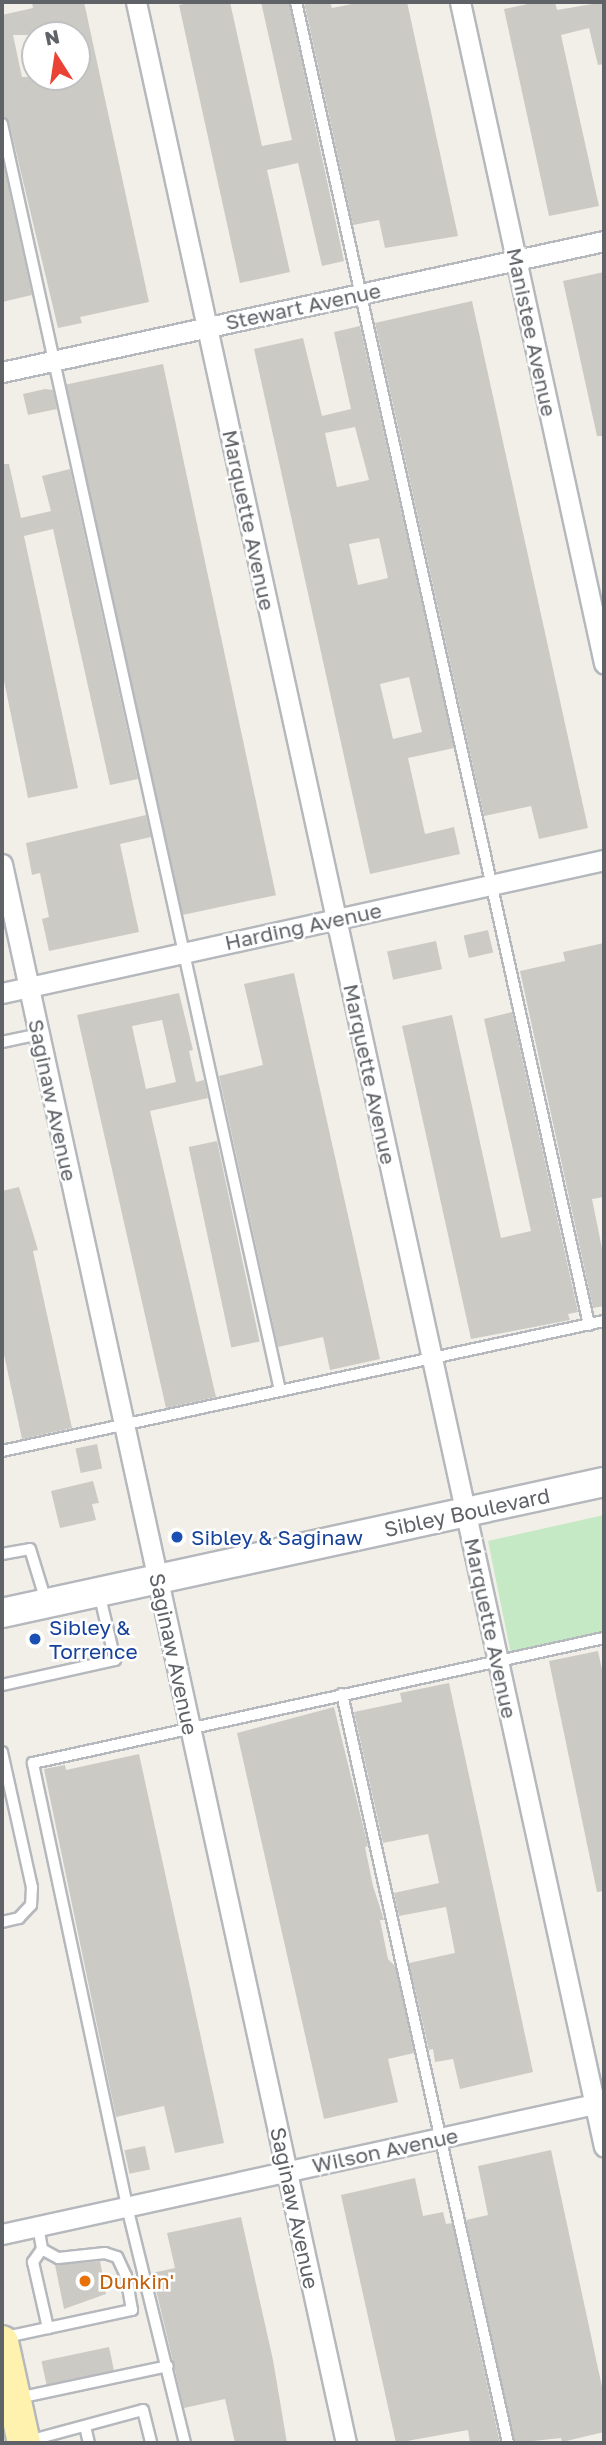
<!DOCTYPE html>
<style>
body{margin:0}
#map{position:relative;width:606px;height:2445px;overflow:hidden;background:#f1efe8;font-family:"Golos Text",sans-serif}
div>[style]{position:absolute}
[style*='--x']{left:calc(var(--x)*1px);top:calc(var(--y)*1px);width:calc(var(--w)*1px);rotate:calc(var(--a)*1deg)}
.green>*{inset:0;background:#c5e8c5}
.building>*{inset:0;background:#cccac5;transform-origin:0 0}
.roads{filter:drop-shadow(2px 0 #b5b8bc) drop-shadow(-2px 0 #b5b8bc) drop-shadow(0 2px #b5b8bc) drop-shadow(0 -2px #b5b8bc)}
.service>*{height:10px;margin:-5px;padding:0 5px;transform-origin:5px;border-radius:5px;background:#fff}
.minor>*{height:19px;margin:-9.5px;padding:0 9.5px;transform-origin:9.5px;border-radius:9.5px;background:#fff}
.secondary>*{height:28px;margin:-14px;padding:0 14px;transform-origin:14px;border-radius:14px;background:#fff}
.primary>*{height:32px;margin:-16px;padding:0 16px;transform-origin:16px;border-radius:16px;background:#fff2af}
.dots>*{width:19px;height:19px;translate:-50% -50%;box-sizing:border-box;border:4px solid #fff;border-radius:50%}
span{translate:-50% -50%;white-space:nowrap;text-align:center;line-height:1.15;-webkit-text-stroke:5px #fff;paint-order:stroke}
.street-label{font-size:21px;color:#5f6368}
.transit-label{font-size:21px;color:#164399}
.left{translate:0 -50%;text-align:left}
.food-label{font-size:21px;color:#c56008}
.frame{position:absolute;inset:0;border:4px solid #5f6368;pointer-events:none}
.north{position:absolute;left:21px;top:21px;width:70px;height:70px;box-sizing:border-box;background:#fff;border:2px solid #bfc1c3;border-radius:50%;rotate:348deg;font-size:19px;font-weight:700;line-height:28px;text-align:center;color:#5f6368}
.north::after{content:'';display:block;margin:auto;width:24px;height:32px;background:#ea4335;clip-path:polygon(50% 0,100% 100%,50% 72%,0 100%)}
</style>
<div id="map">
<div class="green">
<div style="clip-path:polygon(604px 1515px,604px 1633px,511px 1654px,488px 1541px)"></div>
</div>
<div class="building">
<div style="clip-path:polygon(evenodd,32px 2px,84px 2px,149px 302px,80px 317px,82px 323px,58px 328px,9px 122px,2px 117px,2px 15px,33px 8px,32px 2px,13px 35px,77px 35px,77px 77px,22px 77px,13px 35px)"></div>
<div style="clip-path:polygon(195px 2px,230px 2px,262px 146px,292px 140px,261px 2px,289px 2px,344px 261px,322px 266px,298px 163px,267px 170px,290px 272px,240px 283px,179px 5px)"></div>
<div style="clip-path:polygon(304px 2px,330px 2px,332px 8px,362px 2px,407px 2px,458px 236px,385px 248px,379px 220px,353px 225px)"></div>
<div style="clip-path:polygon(537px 2px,555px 2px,557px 10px,604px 2px,604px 64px,598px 65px,589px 28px,561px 35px,599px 206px,549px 216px,504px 9px)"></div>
<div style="clip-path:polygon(2px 158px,32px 295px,2px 302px)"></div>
<div style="clip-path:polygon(604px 272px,604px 436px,597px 436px,563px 281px)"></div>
<div style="clip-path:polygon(472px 301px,588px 828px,539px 839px,531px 806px,484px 816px,375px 323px)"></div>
<div style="clip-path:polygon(evenodd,360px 326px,454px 748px,408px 758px,425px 834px,454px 827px,460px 854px,370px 874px,254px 349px,303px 338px,322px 416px,351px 409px,334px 332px,360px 326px,355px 427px,369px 480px,337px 487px,325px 433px,355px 427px,360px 326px,379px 538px,388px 578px,358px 585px,349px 544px,379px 538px,360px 326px,409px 677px,422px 732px,393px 739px,380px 684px,409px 677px)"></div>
<div style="left:163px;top:364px;width:543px;height:99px;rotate:78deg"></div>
<div style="clip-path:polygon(45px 389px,53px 390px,57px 409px,28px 415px,23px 394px)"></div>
<div style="clip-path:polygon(2px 464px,9px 464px,21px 518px,51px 511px,42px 476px,70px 469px,138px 779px,110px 785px,53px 529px,24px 536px,78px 788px,28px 798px,2px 671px)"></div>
<div style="clip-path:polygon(146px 815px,151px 837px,120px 844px,139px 932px,49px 951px,42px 919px,49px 917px,40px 873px,32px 875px,26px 843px)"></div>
<div style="left:488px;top:930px;width:23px;height:25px;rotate:77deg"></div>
<div style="left:436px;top:941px;width:29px;height:50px;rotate:78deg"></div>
<div style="clip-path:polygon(604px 943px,604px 1197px,592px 1199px,604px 1258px,604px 1306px,593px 1308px,520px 971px,565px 961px,563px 952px)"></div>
<div style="clip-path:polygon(294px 973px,380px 1359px,330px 1370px,323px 1337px,278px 1347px,219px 1076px,263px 1065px,244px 984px)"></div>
<div style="clip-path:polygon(evenodd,179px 993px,193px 1050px,189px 1051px,196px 1082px,204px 1080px,208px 1098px,150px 1111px,216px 1397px,166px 1408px,77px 1015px,179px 993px,162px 1020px,176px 1082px,146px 1089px,132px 1026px,162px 1020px)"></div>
<div style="clip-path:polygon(512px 1012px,578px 1312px,568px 1314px,570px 1320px,471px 1339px,402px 1026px,452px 1015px,501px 1238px,531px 1231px,484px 1019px)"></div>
<div style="left:217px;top:1141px;width:205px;height:29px;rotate:78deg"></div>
<div style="clip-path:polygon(19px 1187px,38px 1250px,33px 1251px,72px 1428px,22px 1439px,2px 1345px,2px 1191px)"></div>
<div style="left:97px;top:1444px;width:25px;height:22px;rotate:78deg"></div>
<div style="clip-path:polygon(93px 1481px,99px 1503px,92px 1504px,96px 1520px,60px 1528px,51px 1491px)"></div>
<div style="clip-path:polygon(598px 1651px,604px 1679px,604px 1891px,597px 1892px,549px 1661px)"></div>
<div style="clip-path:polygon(449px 1683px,533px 2072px,460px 2089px,453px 2059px,435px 2062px,433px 2049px,429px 2050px,409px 1963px,455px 1953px,446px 1907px,399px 1916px,394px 1893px,439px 1883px,428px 1834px,383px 1843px,354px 1712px,402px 1702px,400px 1693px)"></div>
<div style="clip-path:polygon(334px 1707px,368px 1846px,365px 1847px,373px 1886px,384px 1920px,380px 1920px,388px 1959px,395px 1966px,414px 2053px,388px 2059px,398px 2102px,324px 2119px,237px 1733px)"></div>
<div style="clip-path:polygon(139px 1754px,224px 2143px,175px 2153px,164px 2106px,116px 2117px,44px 1769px,65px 1765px,66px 1770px)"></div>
<div style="left:145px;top:2146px;width:24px;height:21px;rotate:78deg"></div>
<div style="clip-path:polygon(551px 2150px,604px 2396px,604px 2432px,562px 2442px,561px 2438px,515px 2443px,466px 2220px,488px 2215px,478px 2166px)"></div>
<div style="clip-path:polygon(415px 2178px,423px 2216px,443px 2212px,446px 2224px,452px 2223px,500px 2443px,470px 2443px,468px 2430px,396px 2443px,341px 2195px)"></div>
<div style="clip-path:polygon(241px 2217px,273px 2360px,287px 2443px,235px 2443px,225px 2399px,184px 2408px,152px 2273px,175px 2268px,167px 2233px)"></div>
<div style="clip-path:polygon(100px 2261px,106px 2294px,64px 2309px,55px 2265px)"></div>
<div style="left:109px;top:2347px;width:24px;height:69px;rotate:78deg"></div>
</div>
<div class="roads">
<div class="service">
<div style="--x:296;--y:2;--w:1355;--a:77.51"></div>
<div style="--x:2;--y:124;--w:1297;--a:77.62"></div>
<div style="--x:2;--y:1042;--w:38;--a:-12"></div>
<div style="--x:2;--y:1451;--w:616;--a:-12.19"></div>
<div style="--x:2;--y:1554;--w:28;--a:-10"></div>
<div style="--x:30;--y:1549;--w:54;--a:72.9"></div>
<div style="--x:2;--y:1685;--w:116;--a:-12.5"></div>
<div style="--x:115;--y:1660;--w:69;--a:-103.4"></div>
<div style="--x:342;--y:1694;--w:767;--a:77.5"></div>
<div style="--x:2;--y:1752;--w:138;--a:77.5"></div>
<div style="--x:32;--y:1887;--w:18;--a:93"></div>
<div style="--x:31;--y:1905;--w:18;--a:133"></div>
<div style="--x:19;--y:1918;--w:17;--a:167"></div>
<div style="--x:38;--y:2226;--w:23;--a:80"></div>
<div style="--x:42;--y:2249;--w:16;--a:125"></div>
<div style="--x:33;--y:2262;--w:68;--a:77.2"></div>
<div style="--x:6;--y:2337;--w:129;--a:-12.1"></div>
<div style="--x:132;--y:2310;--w:35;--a:-100"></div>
<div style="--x:126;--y:2276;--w:21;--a:-115"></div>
<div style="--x:117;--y:2257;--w:13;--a:-162"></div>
<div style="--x:105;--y:2253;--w:47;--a:173.9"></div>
<div style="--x:58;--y:2258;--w:18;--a:-151"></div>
<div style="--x:18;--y:2398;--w:153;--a:-12"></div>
<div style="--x:85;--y:2426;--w:17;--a:77"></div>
<div style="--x:28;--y:2441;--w:119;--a:-15.1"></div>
<div style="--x:143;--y:2410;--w:34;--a:76"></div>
<div style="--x:185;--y:2443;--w:244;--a:-103.8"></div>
<div style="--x:127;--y:2206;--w:453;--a:-102"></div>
<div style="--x:33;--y:1763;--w:585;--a:-12.35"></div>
</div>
<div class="minor">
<div style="--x:136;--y:2;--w:2195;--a:77.69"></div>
<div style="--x:460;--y:2;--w:677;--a:77.71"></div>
<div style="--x:2;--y:372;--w:616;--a:-12.28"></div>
<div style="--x:2;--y:864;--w:1616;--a:77.71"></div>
<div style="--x:2;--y:993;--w:617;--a:-12.46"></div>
<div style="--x:2;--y:2234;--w:616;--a:-12.37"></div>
</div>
<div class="secondary">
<div style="--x:2;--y:1613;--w:616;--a:-12.28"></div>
</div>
<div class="primary">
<div style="--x:2;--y:2342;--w:103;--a:77.7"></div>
</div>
</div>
<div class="dots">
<div style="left:177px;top:1537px;background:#1a4fb4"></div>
<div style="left:35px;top:1639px;background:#1a4fb4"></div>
<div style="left:85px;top:2281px;background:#e8710a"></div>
</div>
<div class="street-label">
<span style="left:303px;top:306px;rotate:-12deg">Stewart Avenue</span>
<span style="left:532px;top:332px;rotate:78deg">Manistee Avenue</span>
<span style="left:249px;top:520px;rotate:78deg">Marquette Avenue</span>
<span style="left:303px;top:926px;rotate:-12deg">Harding Avenue</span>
<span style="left:370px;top:1074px;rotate:78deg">Marquette Avenue</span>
<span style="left:53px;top:1100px;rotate:78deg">Saginaw Avenue</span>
<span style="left:467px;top:1512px;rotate:-12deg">Sibley Boulevard</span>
<span style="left:491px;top:1628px;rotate:78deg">Marquette Avenue</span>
<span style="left:174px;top:1654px;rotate:78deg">Saginaw Avenue</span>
<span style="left:385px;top:2150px;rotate:-12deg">Wilson Avenue</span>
<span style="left:295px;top:2208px;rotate:78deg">Saginaw Avenue</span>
</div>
<div class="transit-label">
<span class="left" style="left:191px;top:1537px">Sibley &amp; Saginaw</span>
<span class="left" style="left:49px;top:1639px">Sibley &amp;<br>Torrence</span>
</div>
<div class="food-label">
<span class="left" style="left:99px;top:2281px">Dunkin'</span>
</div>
<div class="frame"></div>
<div class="north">N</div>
</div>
